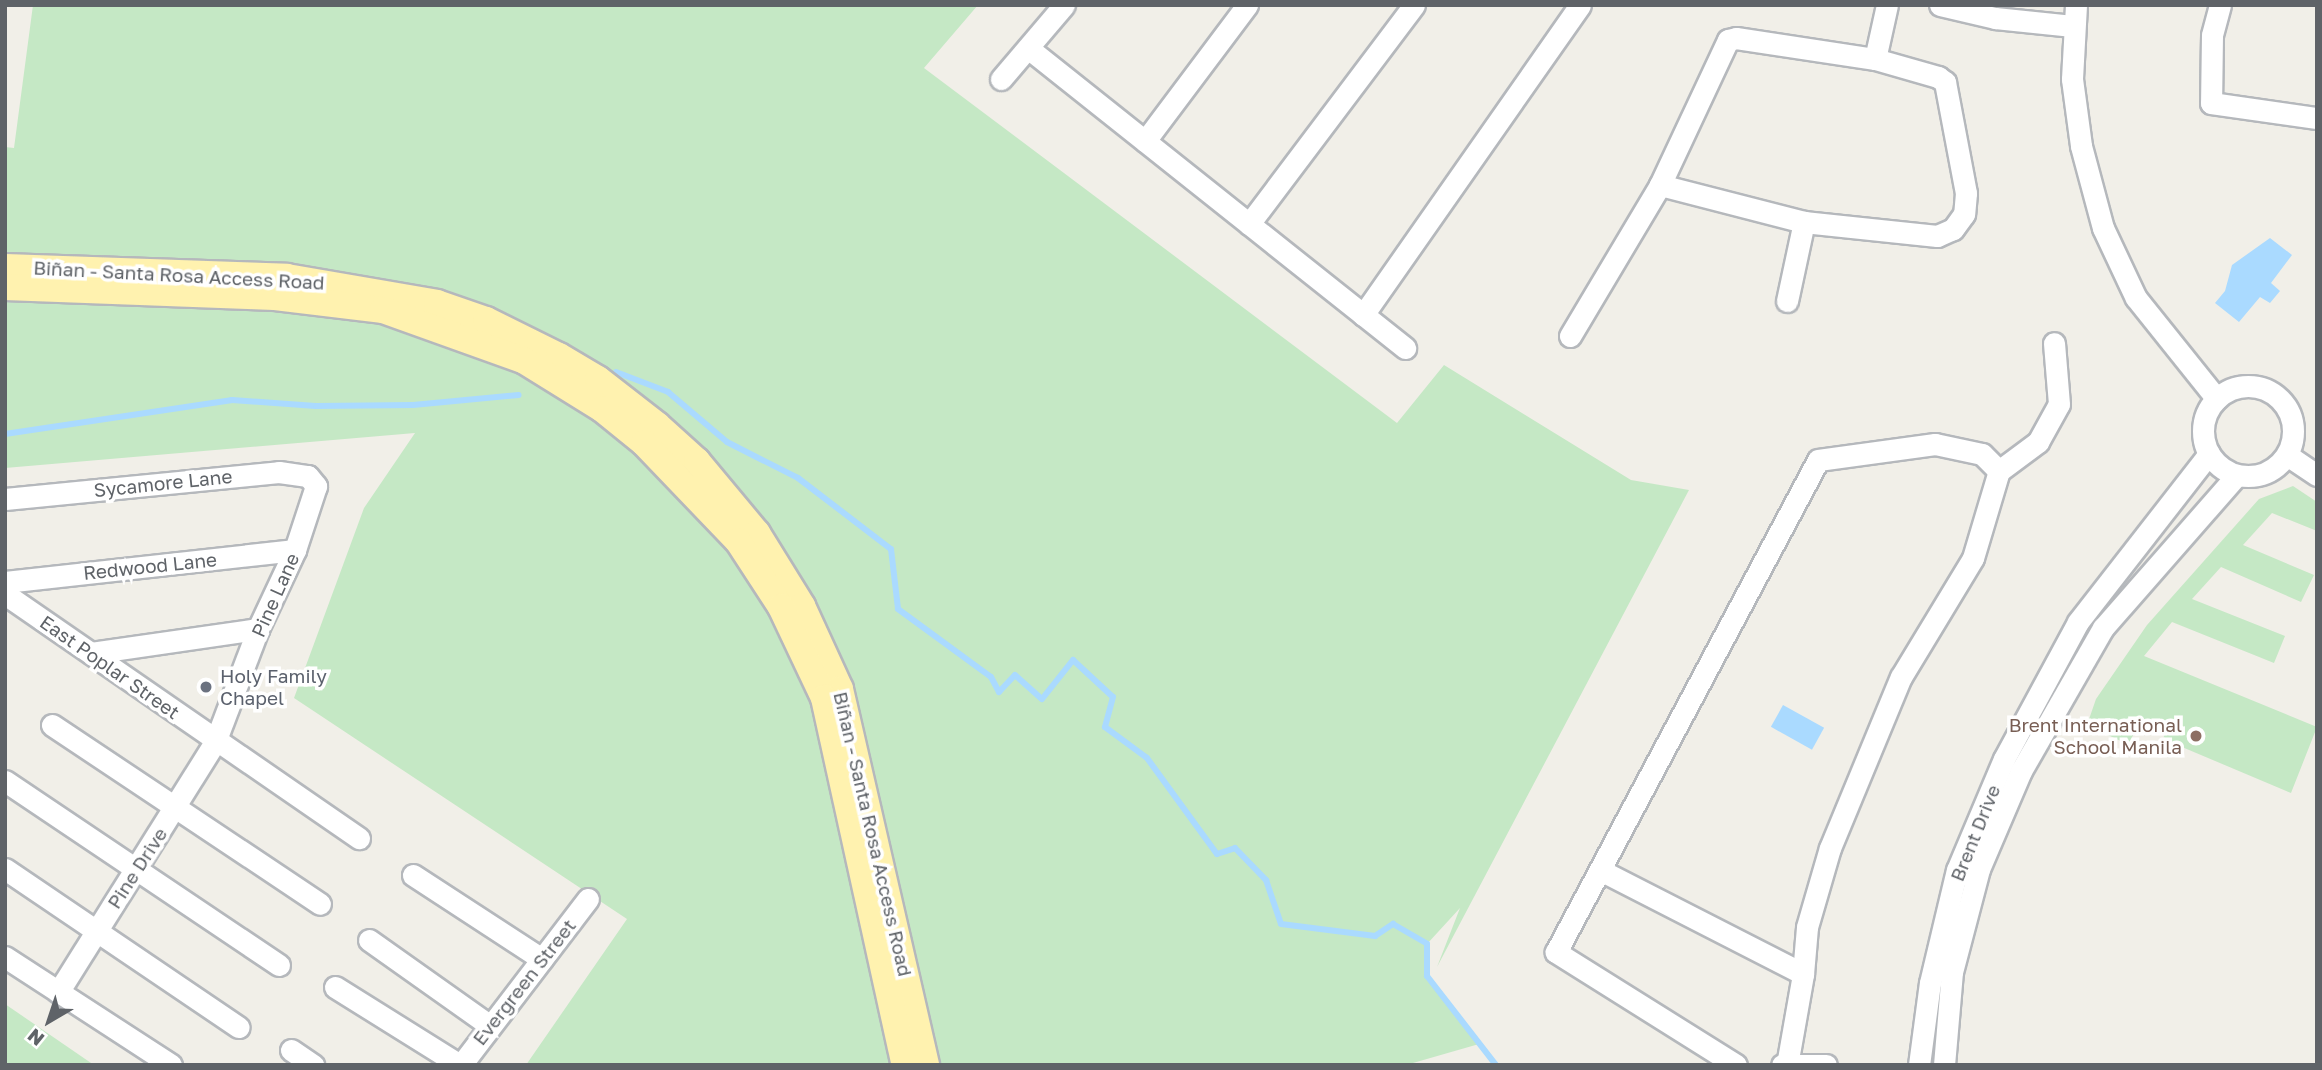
<!DOCTYPE html>
<meta charset="utf-8">
<style>
body{margin:0}
#map{position:relative;width:2322px;height:1070px;overflow:hidden;background:#f1efe8;font-family:"Golos Text",sans-serif}
div>[style]{position:absolute}
[style*='--x']{left:calc(var(--x)*1px);top:calc(var(--y)*1px);width:calc(var(--w)*1px);rotate:calc(var(--a)*1deg)}
.green>*{inset:0;background:#c5e8c5}
.water>*{inset:0;background:#aadaff;transform-origin:0 0}
.stream>*{height:6px;margin:-3px;padding:0 3px;transform-origin:3px;border-radius:3px;background:#aadaff}
.roads{filter:drop-shadow(2px 0 #b5b8bc) drop-shadow(-2px 0 #b5b8bc) drop-shadow(0 2px #b5b8bc) drop-shadow(0 -2px #b5b8bc)}
.minor>*{height:21px;margin:-10.5px;padding:0 10.5px;transform-origin:10.5px;border-radius:10.5px;background:#fff}
.minor>.ring{margin:-10.5px;padding:0;box-sizing:content-box;background:none;border:21px solid #fff;border-radius:50%}
.major>*{height:26px;margin:-13px;padding:0 13px;transform-origin:13px;border-radius:13px;background:#fff2af}
.dots>*{width:19px;height:19px;translate:-50% -50%;box-sizing:border-box;border:4px solid #fff;border-radius:50%}
span{translate:-50% -50%;white-space:nowrap;text-align:center;line-height:1.15;-webkit-text-stroke:7px #fff;paint-order:stroke}
.street-label{font-size:19px;color:#5f6368}
.worship-label{font-size:19px;color:#5b616d}
.left{translate:0 -50%;text-align:left}
.education-label{font-size:19px;color:#785e54}
.right{translate:-100% -50%;text-align:right}
.frame{position:absolute;inset:0;border:7px solid #5f6368;pointer-events:none}
.north{position:absolute;left:14px;top:986px;width:70px;height:70px;-webkit-text-stroke:5px #fff;paint-order:stroke;rotate:219deg;font-size:19px;font-weight:700;line-height:28px;text-align:center;color:#5f6368}
.north::after{content:'';display:block;margin:auto;width:24px;height:32px;background:#5f6368;clip-path:polygon(50% 0,100% 100%,50% 72%,0 100%)}
</style>
<div id="map">
<div class="green">
<div style="clip-path:polygon(33px 5px,978px 5px,924px 68px,1397px 423px,1444px 365px,1631px 480px,1689px 490px,1437px 967px,1460px 908px,1427px 944px,1427px 977px,1479px 1044px,1406px 1065px,526px 1065px,627px 919px,294px 698px,364px 508px,415px 433px,5px 468px,5px 147px,14px 148px)"></div>
<div style="clip-path:polygon(2293px 486px,2317px 502px,2317px 531px,2272px 513px,2243px 545px,2314px 575px,2301px 602px,2221px 567px,2192px 599px,2285px 636px,2274px 663px,2172px 622px,2144px 656px,2317px 727px,2291px 793px,2163px 739px,2166px 731px,2139px 720px,2129px 745px,2087px 725px,2096px 699px,2147px 625px,2259px 499px)"></div>
<div style="clip-path:polygon(5px 1004px,94px 1065px,5px 1065px)"></div>
</div>
<div class="water">
<div style="clip-path:polygon(2270px 238px,2292px 255px,2271px 283px,2280px 291px,2270px 303px,2260px 297px,2239px 322px,2215px 303px,2225px 291px,2232px 265px)"></div>
<div style="left:1783px;top:705px;width:47px;height:25px;rotate:29deg"></div>
</div>
<div class="stream">
<div style="--x:616;--y:372;--w:56;--a:21"></div>
<div style="--x:668;--y:392;--w:77;--a:40.3"></div>
<div style="--x:727;--y:442;--w:80;--a:26.9"></div>
<div style="--x:798;--y:478;--w:117;--a:37.4"></div>
<div style="--x:891;--y:549;--w:60;--a:83.3"></div>
<div style="--x:898;--y:609;--w:115;--a:36.2"></div>
<div style="--x:991;--y:677;--w:17;--a:62"></div>
<div style="--x:999;--y:692;--w:23;--a:-47"></div>
<div style="--x:1015;--y:675;--w:36;--a:42"></div>
<div style="--x:1042;--y:699;--w:50;--a:-51.5"></div>
<div style="--x:1073;--y:660;--w:54;--a:42.8"></div>
<div style="--x:1113;--y:697;--w:31;--a:105"></div>
<div style="--x:1105;--y:727;--w:52;--a:36.4"></div>
<div style="--x:1147;--y:758;--w:119;--a:53.9"></div>
<div style="--x:1217;--y:854;--w:19;--a:-18"></div>
<div style="--x:1235;--y:848;--w:45;--a:45.9"></div>
<div style="--x:1266;--y:880;--w:46;--a:71.2"></div>
<div style="--x:1281;--y:924;--w:95;--a:7.3"></div>
<div style="--x:1375;--y:936;--w:22;--a:-34"></div>
<div style="--x:1393;--y:924;--w:39;--a:30"></div>
<div style="--x:1427;--y:944;--w:32;--a:90"></div>
<div style="--x:1427;--y:976;--w:113;--a:52.2"></div>
<div style="--x:5;--y:434;--w:230;--a:-8.5"></div>
<div style="--x:232;--y:400;--w:84;--a:4.1"></div>
<div style="--x:316;--y:406;--w:97;--a:-0.6"></div>
<div style="--x:413;--y:405;--w:106;--a:-5.4"></div>
</div>
<div class="roads">
<div class="minor">
<div style="--x:1940;--y:5;--w:57;--a:13.3"></div>
<div style="--x:1995;--y:18;--w:78;--a:5.9"></div>
<div style="--x:2076;--y:5;--w:74;--a:93.1"></div>
<div style="--x:2072;--y:79;--w:68;--a:82.3"></div>
<div style="--x:2081;--y:146;--w:85;--a:75"></div>
<div style="--x:2103;--y:228;--w:77;--a:64.8"></div>
<div style="--x:2136;--y:298;--w:129;--a:51.3"></div>
<div style="--x:2220;--y:5;--w:31;--a:105"></div>
<div style="--x:2212;--y:35;--w:68;--a:90.8"></div>
<div style="--x:2211;--y:103;--w:107;--a:8.1"></div>
<div style="--x:1028;--y:48;--w:482;--a:38.5"></div>
<div style="--x:1875;--y:59;--w:55;--a:-77.5"></div>
<div style="--x:1001;--y:79;--w:97;--a:-49.6"></div>
<div style="--x:1145;--y:141;--w:170;--a:-53.1"></div>
<div style="--x:1249;--y:224;--w:274;--a:-53"></div>
<div style="--x:1787;--y:301;--w:81;--a:-77.9"></div>
<div style="--x:1363;--y:315;--w:378;--a:-55"></div>
<div style="--x:1570;--y:336;--w:176;--a:-59.2"></div>
<div style="--x:1660;--y:185;--w:160;--a:-64.9"></div>
<div style="--x:1728;--y:40;--w:8;--a:-14"></div>
<div style="--x:1736;--y:38;--w:141;--a:8.6"></div>
<div style="--x:1875;--y:59;--w:66;--a:15.9"></div>
<div style="--x:1938;--y:77;--w:9;--a:36"></div>
<div style="--x:1945;--y:82;--w:113;--a:79.3"></div>
<div style="--x:1966;--y:193;--w:21;--a:95"></div>
<div style="--x:1964;--y:214;--w:19;--a:126"></div>
<div style="--x:1953;--y:229;--w:17;--a:156"></div>
<div style="--x:1937;--y:236;--w:134;--a:-174"></div>
<div style="--x:1804;--y:222;--w:149;--a:-165.6"></div>
<div class="ring" style="left:2203px;top:386px;width:69px;height:69px"></div>
<div style="--x:2287;--y:455;--w:36;--a:34"></div>
<div style="--x:5;--y:499;--w:275;--a:-5.6"></div>
<div style="--x:279;--y:472;--w:29;--a:8"></div>
<div style="--x:308;--y:476;--w:13;--a:51"></div>
<div style="--x:316;--y:486;--w:67;--a:108.2"></div>
<div style="--x:295;--y:550;--w:87;--a:115.1"></div>
<div style="--x:258;--y:629;--w:121;--a:110.8"></div>
<div style="--x:215;--y:742;--w:295;--a:122.1"></div>
<div style="--x:5;--y:582;--w:292;--a:-6.3"></div>
<div style="--x:5;--y:594;--w:430;--a:34.6"></div>
<div style="--x:91;--y:653;--w:169;--a:-8.2"></div>
<div style="--x:52;--y:725;--w:322;--a:33.7"></div>
<div style="--x:5;--y:781;--w:330;--a:33.9"></div>
<div style="--x:5;--y:869;--w:282;--a:34.1"></div>
<div style="--x:1602;--y:871;--w:226;--a:27.1"></div>
<div style="--x:1803;--y:974;--w:47;--a:-85.1"></div>
<div style="--x:1807;--y:927;--w:82;--a:-73.8"></div>
<div style="--x:1830;--y:848;--w:185;--a:-67.5"></div>
<div style="--x:1901;--y:677;--w:139;--a:-58.8"></div>
<div style="--x:1973;--y:558;--w:91;--a:-73.4"></div>
<div style="--x:1999;--y:471;--w:49;--a:-36.6"></div>
<div style="--x:2038;--y:442;--w:43;--a:-61.1"></div>
<div style="--x:2059;--y:404;--w:61;--a:-94.7"></div>
<div style="--x:413;--y:875;--w:154;--a:33.1"></div>
<div style="--x:369;--y:940;--w:147;--a:35.3"></div>
<div style="--x:5;--y:957;--w:198;--a:33"></div>
<div style="--x:335;--y:987;--w:147;--a:32"></div>
<div style="--x:291;--y:1050;--w:27;--a:34"></div>
<div style="--x:461;--y:1065;--w:209;--a:-52.6"></div>
<div style="--x:1736;--y:1065;--w:213;--a:-147.9"></div>
<div style="--x:1556;--y:952;--w:557;--a:-61.96"></div>
<div style="--x:1818;--y:460;--w:118;--a:-7.8"></div>
<div style="--x:1935;--y:444;--w:48;--a:12"></div>
<div style="--x:1982;--y:454;--w:24;--a:45"></div>
<div style="--x:1782;--y:1065;--w:44;--a:0"></div>
<div style="--x:1787;--y:1065;--w:92;--a:-80"></div>
<div style="--x:1919;--y:1065;--w:83;--a:-82.4"></div>
<div style="--x:1930;--y:983;--w:116;--a:-76.6"></div>
<div style="--x:1957;--y:870;--w:121;--a:-67.1"></div>
<div style="--x:2004;--y:759;--w:156;--a:-61.6"></div>
<div style="--x:2078;--y:622;--w:213;--a:-52.1"></div>
<div style="--x:1944;--y:1065;--w:93;--a:-85.1"></div>
<div style="--x:1952;--y:972;--w:106;--a:-75.3"></div>
<div style="--x:1979;--y:869;--w:107;--a:-66.8"></div>
<div style="--x:2021;--y:771;--w:165;--a:-60.2"></div>
<div style="--x:2103;--y:628;--w:203;--a:-48.8"></div>
</div>
<div class="major">
<div style="--x:5;--y:267;--w:282;--a:2"></div>
<div style="--x:287;--y:277;--w:152;--a:9.8"></div>
<div style="--x:437;--y:303;--w:52;--a:19.1"></div>
<div style="--x:486;--y:320;--w:81;--a:26.3"></div>
<div style="--x:559;--y:356;--w:45;--a:30.5"></div>
<div style="--x:598;--y:379;--w:75;--a:37.9"></div>
<div style="--x:657;--y:425;--w:54;--a:42"></div>
<div style="--x:697;--y:461;--w:94;--a:50.2"></div>
<div style="--x:757;--y:533;--w:86;--a:58.3"></div>
<div style="--x:802;--y:606;--w:91;--a:65.4"></div>
<div style="--x:840;--y:689;--w:386;--a:77.1"></div>
<div style="--x:5;--y:287;--w:270;--a:2.1"></div>
<div style="--x:275;--y:297;--w:109;--a:6.9"></div>
<div style="--x:383;--y:310;--w:149;--a:19.7"></div>
<div style="--x:523;--y:360;--w:93;--a:31.8"></div>
<div style="--x:602;--y:409;--w:54;--a:39"></div>
<div style="--x:644;--y:443;--w:136;--a:46.2"></div>
<div style="--x:738;--y:541;--w:79;--a:56.9"></div>
<div style="--x:781;--y:607;--w:101;--a:64.7"></div>
<div style="--x:824;--y:698;--w:376;--a:77.6"></div>
</div>
</div>
<div class="dots">
<div style="left:206px;top:687px;background:#6b7280"></div>
<div style="left:2196px;top:736px;background:#8d6e63"></div>
</div>
<div class="street-label">
<span style="left:179px;top:275px;rotate:3deg">Biñan - Santa Rosa Access Road</span>
<span style="left:163px;top:483px;rotate:-6deg">Sycamore Lane</span>
<span style="left:150px;top:566px;rotate:-6deg">Redwood Lane</span>
<span style="left:275px;top:595px;rotate:-66deg">Pine Lane</span>
<span style="left:110px;top:667px;rotate:35deg">East Poplar Street</span>
<span style="left:1975px;top:833px;rotate:-68deg">Brent Drive</span>
<span style="left:873px;top:834px;rotate:77deg">Biñan - Santa Rosa Access Road</span>
<span style="left:137px;top:868px;rotate:-57deg">Pine Drive</span>
<span style="left:524px;top:982px;rotate:-52deg">Evergreen Street</span>
</div>
<div class="worship-label">
<span class="left" style="left:220px;top:687px">Holy Family<br>Chapel</span>
</div>
<div class="education-label">
<span class="right" style="left:2182px;top:736px">Brent International<br>School Manila</span>
</div>
<div class="frame"></div>
<div class="north">N</div>
</div>
